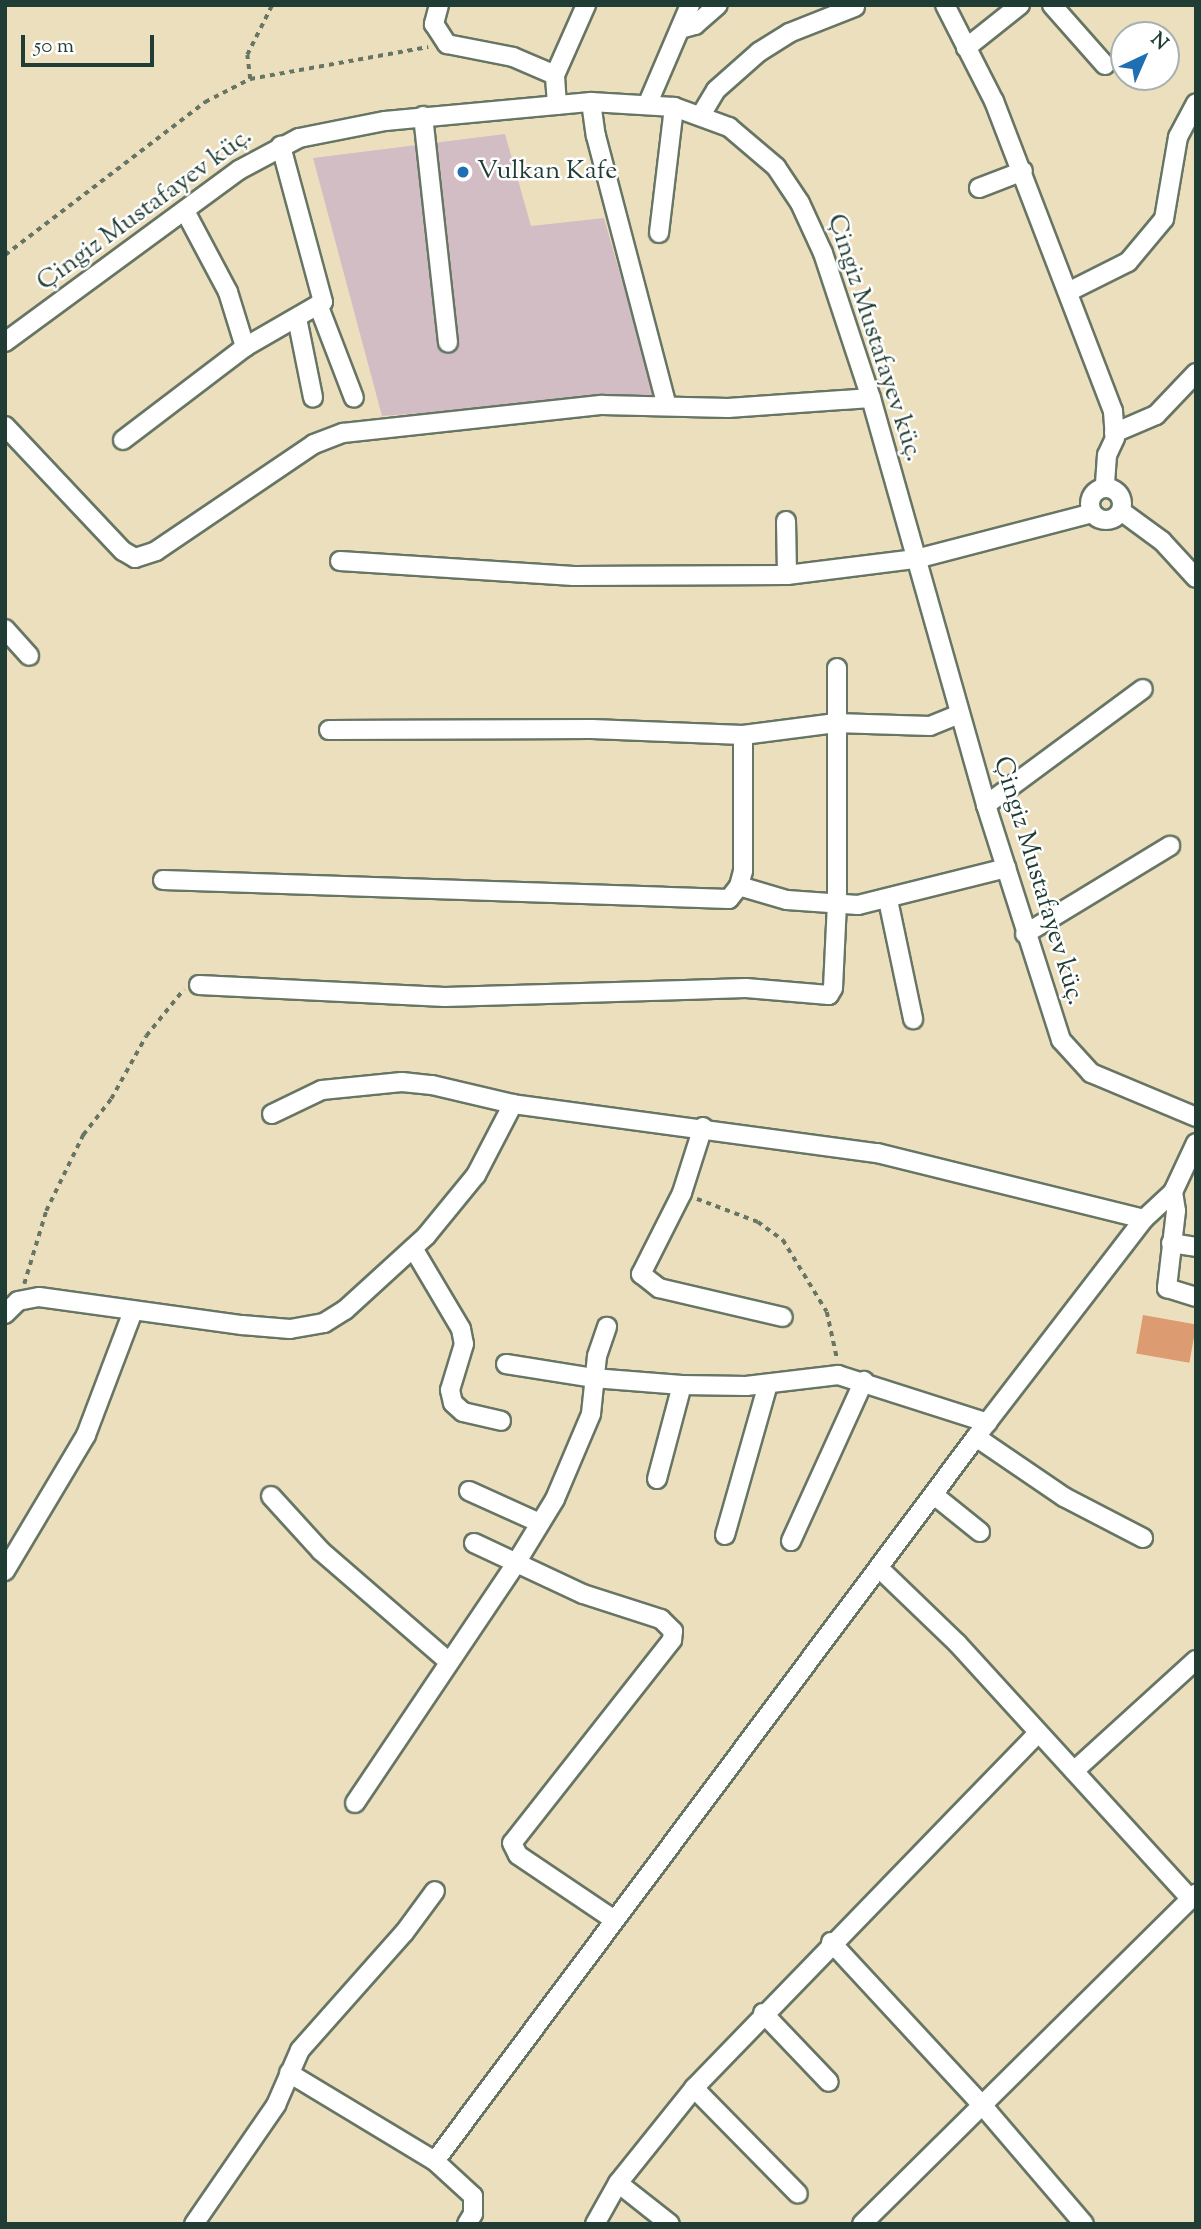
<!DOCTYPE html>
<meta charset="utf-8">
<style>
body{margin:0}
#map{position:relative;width:1201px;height:2229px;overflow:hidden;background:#ecdfbe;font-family:"Sorts Mill Goudy",serif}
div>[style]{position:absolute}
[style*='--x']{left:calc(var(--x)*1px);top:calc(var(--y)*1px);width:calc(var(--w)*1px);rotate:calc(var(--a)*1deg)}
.industrial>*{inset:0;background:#d2bdc5}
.building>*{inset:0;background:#dc9b70;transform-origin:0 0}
.path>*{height:3.5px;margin-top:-1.75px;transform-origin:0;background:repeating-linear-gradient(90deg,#677664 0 5px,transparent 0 10px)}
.roads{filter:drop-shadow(2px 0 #677664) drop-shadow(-2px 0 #677664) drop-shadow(0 2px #677664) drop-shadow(0 -2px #677664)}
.minor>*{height:18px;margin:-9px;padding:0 9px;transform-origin:9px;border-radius:9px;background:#fff}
.minor>.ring{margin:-9px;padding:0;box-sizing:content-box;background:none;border:18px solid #fff;border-radius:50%}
.dots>*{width:19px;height:19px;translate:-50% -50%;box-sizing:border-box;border:4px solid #fff;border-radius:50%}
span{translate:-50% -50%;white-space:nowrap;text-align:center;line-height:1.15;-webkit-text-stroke:5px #fff;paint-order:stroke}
.poi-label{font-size:26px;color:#1f3d34}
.left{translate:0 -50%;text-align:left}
.street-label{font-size:26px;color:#1f3d34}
.frame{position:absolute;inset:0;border:7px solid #1f3d34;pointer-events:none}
.north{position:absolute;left:1110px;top:21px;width:70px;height:70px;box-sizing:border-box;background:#fff;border:2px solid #a5b1ae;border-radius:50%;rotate:44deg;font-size:19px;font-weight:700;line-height:28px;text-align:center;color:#1f3d34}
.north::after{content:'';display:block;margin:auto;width:24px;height:32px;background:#1f6fb2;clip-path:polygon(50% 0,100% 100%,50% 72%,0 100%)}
.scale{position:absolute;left:21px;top:35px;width:133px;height:32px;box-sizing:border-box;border:4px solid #1f3d34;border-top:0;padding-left:9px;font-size:21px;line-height:24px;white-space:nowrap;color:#1f3d34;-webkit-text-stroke:5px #fff;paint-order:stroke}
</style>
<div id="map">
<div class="industrial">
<div style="clip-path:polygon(505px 134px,531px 226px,604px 218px,655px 396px,382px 416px,313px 158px)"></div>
</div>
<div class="building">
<div style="left:1143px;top:1315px;width:54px;height:39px;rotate:10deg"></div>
</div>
<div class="path">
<div style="--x:250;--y:79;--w:24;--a:-97"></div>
<div style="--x:247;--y:55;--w:56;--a:-63.4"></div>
<div style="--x:5;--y:255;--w:252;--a:-37.4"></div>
<div style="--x:205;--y:102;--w:51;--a:-27.1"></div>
<div style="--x:250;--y:79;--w:181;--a:-10.2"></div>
<div style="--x:697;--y:1199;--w:65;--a:20.7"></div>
<div style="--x:758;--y:1222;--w:31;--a:36"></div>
<div style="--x:783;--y:1240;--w:84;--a:58.6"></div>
<div style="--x:827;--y:1312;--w:47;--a:77.7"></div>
<div style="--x:24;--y:1284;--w:76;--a:-73.2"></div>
<div style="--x:46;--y:1211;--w:85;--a:-64"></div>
<div style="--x:83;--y:1135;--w:46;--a:-52.1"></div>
<div style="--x:111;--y:1099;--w:72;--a:-60.9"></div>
<div style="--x:146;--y:1036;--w:60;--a:-51"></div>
</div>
<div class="roads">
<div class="minor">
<div style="--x:439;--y:5;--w:20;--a:105"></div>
<div style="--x:434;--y:24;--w:24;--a:57"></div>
<div style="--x:447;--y:44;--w:67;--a:11.1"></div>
<div style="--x:513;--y:57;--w:46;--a:23.2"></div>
<div style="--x:945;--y:5;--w:108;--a:63"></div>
<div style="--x:994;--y:101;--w:332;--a:69"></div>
<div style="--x:1113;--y:411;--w:27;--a:86"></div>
<div style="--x:1115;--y:438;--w:19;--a:115"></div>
<div style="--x:1107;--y:455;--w:32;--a:94"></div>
<div style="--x:1052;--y:5;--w:80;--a:48.5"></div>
<div style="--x:680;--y:29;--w:16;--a:-15"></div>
<div style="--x:695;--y:25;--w:30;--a:-41"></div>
<div style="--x:966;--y:48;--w:69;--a:-38.5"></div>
<div style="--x:591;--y:102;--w:34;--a:82"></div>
<div style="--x:596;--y:136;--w:279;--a:75.3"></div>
<div style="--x:648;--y:103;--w:107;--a:-66.8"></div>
<div style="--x:557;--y:105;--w:30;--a:-94"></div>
<div style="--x:555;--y:75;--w:77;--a:-66.1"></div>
<div style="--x:701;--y:115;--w:29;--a:-59"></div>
<div style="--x:716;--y:90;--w:57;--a:-41.5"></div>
<div style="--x:759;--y:52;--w:36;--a:-32"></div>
<div style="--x:789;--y:33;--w:71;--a:-21.5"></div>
<div style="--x:423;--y:116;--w:228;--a:83.7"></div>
<div style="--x:979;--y:188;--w:47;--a:-21.1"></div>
<div style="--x:185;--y:211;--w:92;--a:62"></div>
<div style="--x:228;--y:292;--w:58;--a:72.8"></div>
<div style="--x:659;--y:233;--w:127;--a:-83.2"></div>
<div style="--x:1070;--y:291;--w:65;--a:-26.6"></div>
<div style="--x:1128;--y:262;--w:56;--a:-50.1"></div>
<div style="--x:1164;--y:219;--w:83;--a:-80.3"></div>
<div style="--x:1178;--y:137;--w:38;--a:-62"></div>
<div style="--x:319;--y:307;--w:97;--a:69"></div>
<div style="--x:297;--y:318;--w:81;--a:78.6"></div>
<div style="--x:5;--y:342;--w:290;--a:-36.3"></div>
<div style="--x:239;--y:170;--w:68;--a:-28.1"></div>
<div style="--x:299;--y:138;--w:88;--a:-11.2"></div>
<div style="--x:385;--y:121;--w:207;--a:-5.3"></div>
<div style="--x:591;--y:102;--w:83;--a:3.4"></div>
<div style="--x:674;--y:107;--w:59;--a:20"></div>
<div style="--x:729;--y:127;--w:62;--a:40.4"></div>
<div style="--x:776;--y:167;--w:43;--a:56.3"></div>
<div style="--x:800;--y:203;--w:55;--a:65.3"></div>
<div style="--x:823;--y:253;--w:153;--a:71.7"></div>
<div style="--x:871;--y:398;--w:423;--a:74.2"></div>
<div style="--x:986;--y:805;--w:247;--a:72.3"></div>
<div style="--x:1061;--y:1040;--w:45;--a:47.7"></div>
<div style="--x:1091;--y:1073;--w:114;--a:22.7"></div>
<div style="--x:5;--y:426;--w:172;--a:46.7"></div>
<div style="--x:123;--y:551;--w:14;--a:30"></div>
<div style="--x:135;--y:558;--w:22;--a:-18"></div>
<div style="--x:156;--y:551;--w:191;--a:-34.1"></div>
<div style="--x:314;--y:444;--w:31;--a:-21"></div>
<div style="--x:343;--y:433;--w:261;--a:-6.2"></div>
<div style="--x:602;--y:405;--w:126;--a:1.4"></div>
<div style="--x:728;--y:408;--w:143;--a:-4"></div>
<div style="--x:1114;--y:433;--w:46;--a:-23.2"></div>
<div style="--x:1156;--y:415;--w:58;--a:-46.4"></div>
<div style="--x:123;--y:440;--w:153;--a:-37.3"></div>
<div style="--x:245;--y:347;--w:90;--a:-30"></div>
<div style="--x:323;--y:302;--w:162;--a:-105.1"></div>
<div class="ring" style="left:1090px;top:488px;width:14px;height:14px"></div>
<div style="--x:1121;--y:511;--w:51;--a:36.2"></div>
<div style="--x:1162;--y:541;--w:50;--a:47.4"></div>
<div style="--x:786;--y:521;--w:54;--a:88.9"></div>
<div style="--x:340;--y:561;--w:234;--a:3.7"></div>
<div style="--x:574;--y:576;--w:213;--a:-0.3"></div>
<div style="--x:787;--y:575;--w:130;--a:-7.1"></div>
<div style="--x:916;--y:559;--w:182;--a:-14.6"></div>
<div style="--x:5;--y:629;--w:36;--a:48"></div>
<div style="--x:329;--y:730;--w:263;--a:-0.2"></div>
<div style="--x:592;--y:729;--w:151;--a:2.3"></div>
<div style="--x:743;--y:735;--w:93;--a:-7.4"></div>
<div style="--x:835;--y:723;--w:95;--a:1.8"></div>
<div style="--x:930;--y:726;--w:32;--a:-22"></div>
<div style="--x:986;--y:805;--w:195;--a:-36.5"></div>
<div style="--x:163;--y:880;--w:566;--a:1.92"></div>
<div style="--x:729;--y:899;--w:16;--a:-52"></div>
<div style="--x:739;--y:886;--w:50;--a:16.3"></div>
<div style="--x:787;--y:900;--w:71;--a:4"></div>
<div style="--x:858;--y:905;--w:153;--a:-14"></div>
<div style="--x:739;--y:886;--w:16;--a:-75"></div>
<div style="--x:743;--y:871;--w:136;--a:-90"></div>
<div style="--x:888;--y:900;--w:122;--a:78.1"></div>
<div style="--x:1025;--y:934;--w:170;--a:-31.3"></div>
<div style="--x:199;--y:985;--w:246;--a:2.8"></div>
<div style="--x:445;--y:997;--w:301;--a:-1.7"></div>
<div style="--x:746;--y:988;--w:83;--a:4.8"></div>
<div style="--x:829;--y:995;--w:8;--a:-60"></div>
<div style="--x:833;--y:988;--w:84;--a:-87.3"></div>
<div style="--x:837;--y:904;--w:236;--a:-90"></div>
<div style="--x:272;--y:1114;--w:55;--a:-25.6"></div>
<div style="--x:322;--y:1090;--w:80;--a:-5.7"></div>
<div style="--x:402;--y:1082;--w:30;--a:6"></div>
<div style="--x:432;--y:1085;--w:83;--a:13.2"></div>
<div style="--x:513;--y:1104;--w:367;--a:7.7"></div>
<div style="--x:877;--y:1153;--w:275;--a:13.9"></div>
<div style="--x:703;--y:1127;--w:69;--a:107.7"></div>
<div style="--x:682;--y:1193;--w:91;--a:116.8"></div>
<div style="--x:641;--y:1274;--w:23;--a:38"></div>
<div style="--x:659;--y:1288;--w:127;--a:13.2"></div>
<div style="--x:1173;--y:1192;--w:19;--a:81"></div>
<div style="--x:1176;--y:1211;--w:78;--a:96.7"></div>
<div style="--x:1167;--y:1288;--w:30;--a:17"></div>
<div style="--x:1171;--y:1243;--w:25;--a:9"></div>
<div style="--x:413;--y:1248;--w:94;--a:59.3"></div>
<div style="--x:461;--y:1329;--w:15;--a:79"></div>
<div style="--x:464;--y:1344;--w:48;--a:106.9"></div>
<div style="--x:450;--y:1390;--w:13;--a:77"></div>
<div style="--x:453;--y:1403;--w:13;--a:42"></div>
<div style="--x:463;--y:1412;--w:39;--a:13"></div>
<div style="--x:5;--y:1314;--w:18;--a:-45"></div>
<div style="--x:18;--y:1301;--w:21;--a:-11"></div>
<div style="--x:39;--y:1297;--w:205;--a:7.9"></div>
<div style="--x:242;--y:1325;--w:48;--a:4.8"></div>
<div style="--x:290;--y:1329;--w:35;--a:-10"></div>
<div style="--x:324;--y:1323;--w:25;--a:-32"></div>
<div style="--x:345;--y:1310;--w:110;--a:-42.4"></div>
<div style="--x:426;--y:1236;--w:79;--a:-50.7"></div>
<div style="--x:476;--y:1175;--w:80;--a:-62.5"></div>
<div style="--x:506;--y:1364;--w:88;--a:9.1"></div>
<div style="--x:593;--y:1378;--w:89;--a:4.5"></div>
<div style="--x:682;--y:1385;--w:64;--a:0.9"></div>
<div style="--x:746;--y:1386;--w:93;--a:-6.8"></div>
<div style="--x:838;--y:1375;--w:157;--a:17.7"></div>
<div style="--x:976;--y:1437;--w:107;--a:34.3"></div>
<div style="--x:1064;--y:1497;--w:89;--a:27.4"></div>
<div style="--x:657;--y:1479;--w:97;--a:-75.1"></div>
<div style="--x:469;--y:1491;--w:78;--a:24.3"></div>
<div style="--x:934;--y:1495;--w:59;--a:38.8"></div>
<div style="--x:271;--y:1496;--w:74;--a:47.7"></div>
<div style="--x:321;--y:1551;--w:167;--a:40.9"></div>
<div style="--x:725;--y:1535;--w:157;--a:-74.1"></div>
<div style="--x:791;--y:1541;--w:176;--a:-65.5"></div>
<div style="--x:474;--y:1543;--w:120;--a:25.1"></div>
<div style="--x:583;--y:1594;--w:82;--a:17.8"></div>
<div style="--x:661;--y:1619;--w:17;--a:45"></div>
<div style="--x:673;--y:1631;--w:9;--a:96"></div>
<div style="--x:672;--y:1640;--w:258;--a:128.2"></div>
<div style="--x:512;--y:1843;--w:13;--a:63"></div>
<div style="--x:518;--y:1855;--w:115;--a:34"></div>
<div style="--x:879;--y:1568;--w:108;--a:43.9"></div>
<div style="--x:957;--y:1643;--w:347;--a:47.6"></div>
<div style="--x:5;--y:1571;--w:158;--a:-59.2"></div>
<div style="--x:86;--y:1435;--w:133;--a:-69.2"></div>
<div style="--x:1074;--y:1771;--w:165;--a:-42.3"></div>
<div style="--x:355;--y:1803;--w:289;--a:-56.1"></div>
<div style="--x:516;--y:1563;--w:75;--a:-58.6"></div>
<div style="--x:555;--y:1499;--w:92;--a:-67"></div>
<div style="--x:591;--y:1414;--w:58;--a:-84.1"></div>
<div style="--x:597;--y:1356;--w:31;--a:-71"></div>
<div style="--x:831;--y:1942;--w:224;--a:47.2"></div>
<div style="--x:983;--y:2106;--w:155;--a:49.4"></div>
<div style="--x:763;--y:2013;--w:95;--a:46.3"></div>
<div style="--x:289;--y:2073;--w:170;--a:31.1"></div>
<div style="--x:694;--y:2088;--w:148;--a:45.5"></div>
<div style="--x:618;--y:2183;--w:66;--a:38.3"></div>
<div style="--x:194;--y:2224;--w:145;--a:-55.4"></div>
<div style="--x:276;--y:2105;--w:60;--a:-66.4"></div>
<div style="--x:300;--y:2050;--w:157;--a:-48.4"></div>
<div style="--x:404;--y:1933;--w:52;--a:-53.6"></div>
<div style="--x:467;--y:2224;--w:12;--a:-59"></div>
<div style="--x:473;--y:2214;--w:18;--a:-90"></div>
<div style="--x:473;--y:2196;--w:52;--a:-137.4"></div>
<div style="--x:435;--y:2161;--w:904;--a:-53.23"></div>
<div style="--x:976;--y:1437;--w:275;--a:-52.4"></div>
<div style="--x:1144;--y:1219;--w:40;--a:-43"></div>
<div style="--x:1173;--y:1192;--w:54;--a:-64.9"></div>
<div style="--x:595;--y:2224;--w:47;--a:-60.7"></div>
<div style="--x:618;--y:2183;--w:122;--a:-51.3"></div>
<div style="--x:694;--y:2088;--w:493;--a:-45.9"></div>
<div style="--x:862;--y:2224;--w:470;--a:-44.7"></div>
</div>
</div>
<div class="dots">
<div style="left:463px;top:172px;background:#1f6fb2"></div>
</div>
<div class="poi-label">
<span class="left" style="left:477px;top:172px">Vulkan Kafe</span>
</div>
<div class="street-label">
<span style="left:145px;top:210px;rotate:-36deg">Çingiz Mustafayev küç.</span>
<span style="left:874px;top:338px;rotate:72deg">Çingiz Mustafayev küç.</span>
<span style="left:1038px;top:881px;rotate:73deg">Çingiz Mustafayev küç.</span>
</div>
<div class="frame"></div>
<div class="north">N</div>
<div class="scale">50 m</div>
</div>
